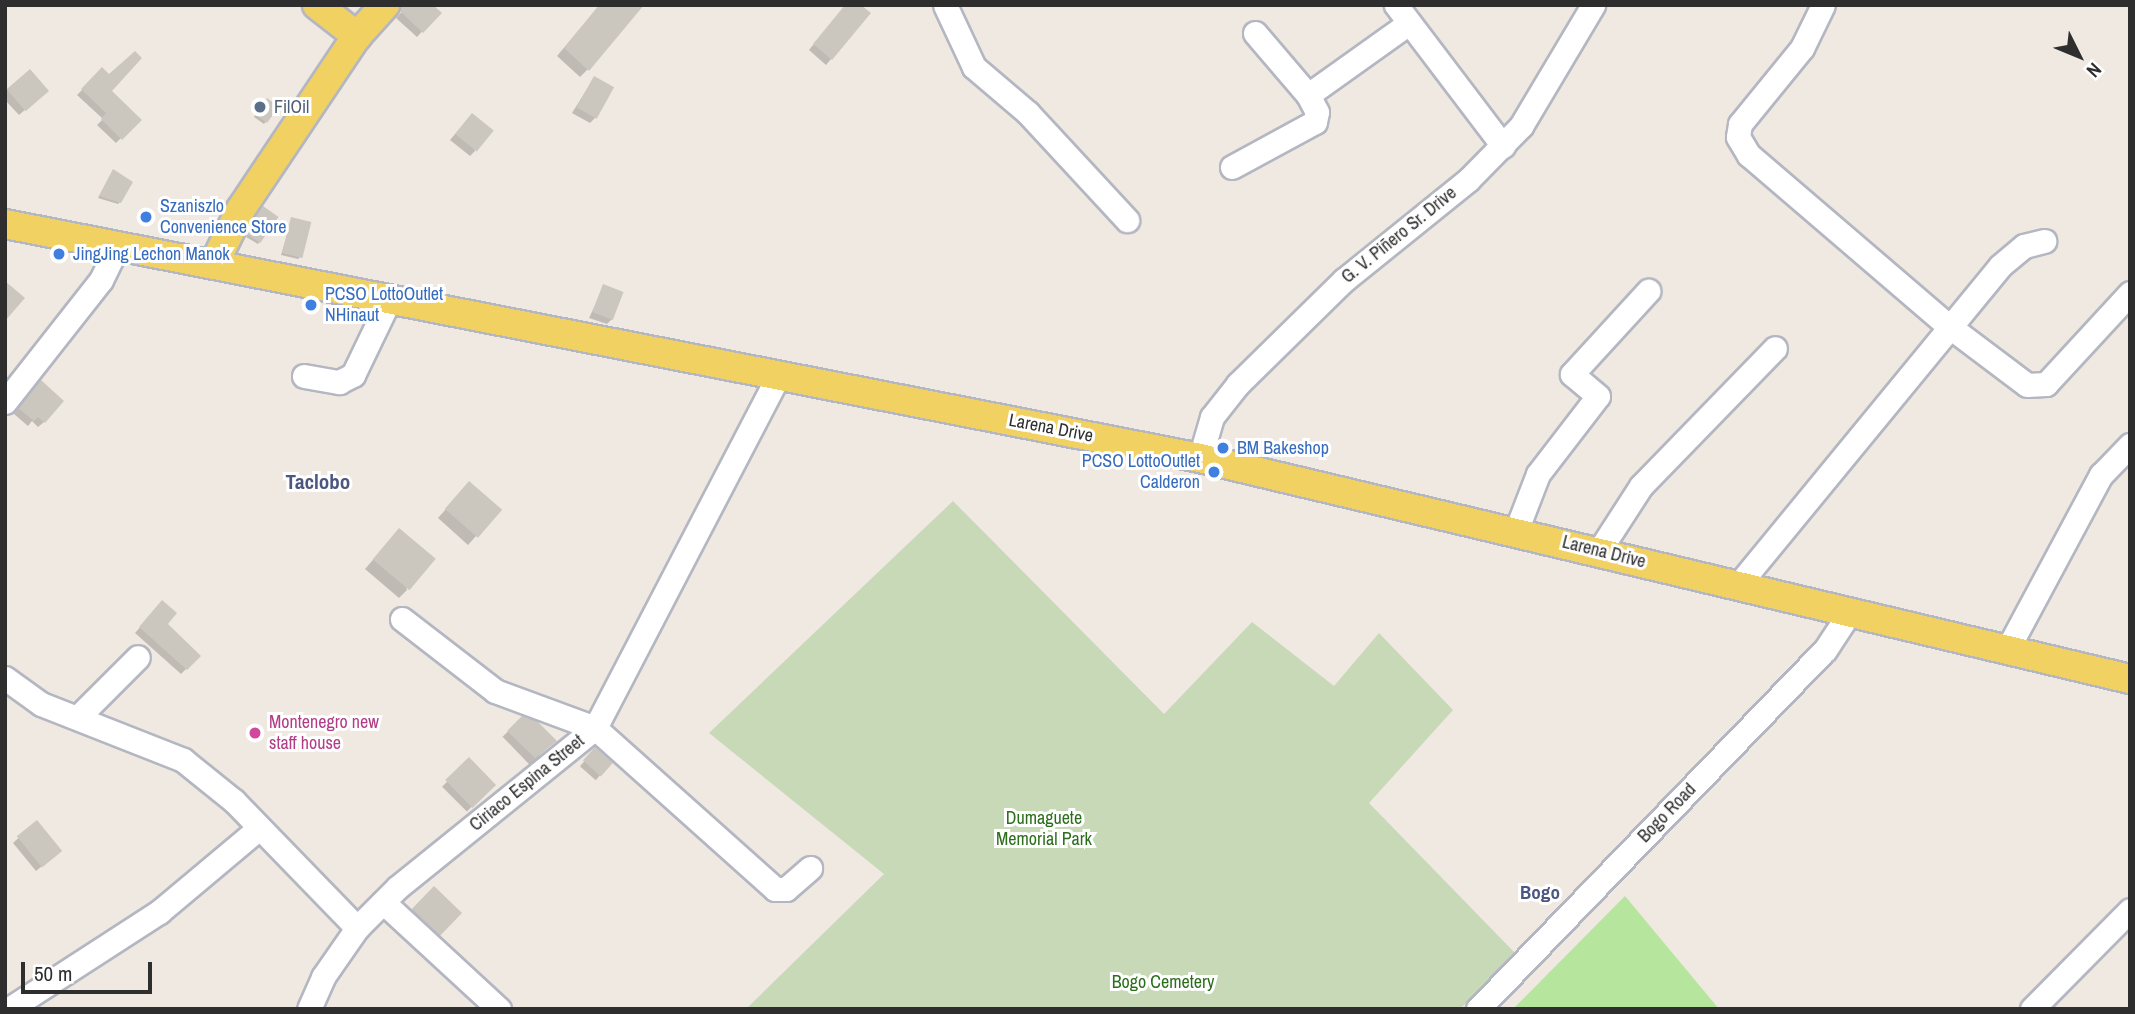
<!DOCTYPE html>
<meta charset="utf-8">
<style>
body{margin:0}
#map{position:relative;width:2135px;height:1014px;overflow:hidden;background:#efe9e1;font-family:"Archivo Narrow",sans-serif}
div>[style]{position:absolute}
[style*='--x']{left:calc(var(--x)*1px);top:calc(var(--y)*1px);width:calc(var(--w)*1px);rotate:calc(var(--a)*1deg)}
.green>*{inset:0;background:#b6e59e}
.cemetery>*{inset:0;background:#c8d9b8}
.shadow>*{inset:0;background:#0003;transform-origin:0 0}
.building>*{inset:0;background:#cbc7bf;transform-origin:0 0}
.roads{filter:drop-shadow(2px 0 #b4b7c1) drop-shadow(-2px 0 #b4b7c1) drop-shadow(0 2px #b4b7c1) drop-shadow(0 -2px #b4b7c1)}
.minor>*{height:23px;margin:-11.5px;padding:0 11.5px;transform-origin:11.5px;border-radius:11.5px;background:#fff}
.major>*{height:28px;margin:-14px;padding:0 14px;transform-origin:14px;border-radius:14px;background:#f2d163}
.dots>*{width:19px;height:19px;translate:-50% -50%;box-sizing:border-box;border:4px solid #fff;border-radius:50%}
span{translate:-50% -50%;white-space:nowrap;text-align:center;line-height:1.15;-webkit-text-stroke:6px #fff;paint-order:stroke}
.service-label{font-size:18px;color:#4e5e75}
.left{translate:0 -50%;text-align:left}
.shop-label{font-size:18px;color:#366cbe}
.right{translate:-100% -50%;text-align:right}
.street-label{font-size:18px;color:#2e2e2e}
.hotel-label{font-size:18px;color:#b23c85}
.park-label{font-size:18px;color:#2c6e1b}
.neighbourhood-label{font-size:19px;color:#4d5680;font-weight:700}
.quarter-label{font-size:21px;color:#4d5680;font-weight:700}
.frame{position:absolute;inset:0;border:7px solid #2e2e2e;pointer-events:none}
.north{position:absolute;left:2044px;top:21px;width:70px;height:70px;-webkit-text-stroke:5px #fff;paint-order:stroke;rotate:133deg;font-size:19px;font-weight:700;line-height:28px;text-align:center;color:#2e2e2e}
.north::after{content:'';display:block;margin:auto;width:24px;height:32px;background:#2e2e2e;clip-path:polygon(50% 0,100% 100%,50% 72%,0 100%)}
.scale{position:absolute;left:21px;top:962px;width:131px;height:32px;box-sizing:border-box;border:4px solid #2e2e2e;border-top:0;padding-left:9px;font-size:21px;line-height:24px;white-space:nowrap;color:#2e2e2e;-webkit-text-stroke:5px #fff;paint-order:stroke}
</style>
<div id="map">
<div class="green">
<div style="clip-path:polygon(1625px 896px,1719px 1009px,1513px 1009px)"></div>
</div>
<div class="cemetery">
<div style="clip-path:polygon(953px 501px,1164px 714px,1252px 622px,1334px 686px,1379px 633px,1453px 710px,1369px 803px,1516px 954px,1460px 1009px,746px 1009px,884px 874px,709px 733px)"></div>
</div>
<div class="shadow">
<div style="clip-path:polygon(408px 5px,439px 13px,417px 37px,396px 18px)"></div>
<div style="clip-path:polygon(600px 5px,588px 69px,580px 77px,557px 56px)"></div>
<div style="clip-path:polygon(846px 5px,869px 14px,826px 65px,809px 50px)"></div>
<div style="clip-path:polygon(102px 70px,109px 91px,139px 120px,116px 143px,97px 125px,103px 119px,77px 95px)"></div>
<div style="clip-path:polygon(29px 71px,41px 96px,19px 115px,5px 100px,5px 92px)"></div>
<div style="clip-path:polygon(594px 78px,595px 118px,590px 123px,572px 113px)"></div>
<div style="clip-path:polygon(265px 102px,277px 108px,264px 124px,254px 117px)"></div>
<div style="clip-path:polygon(467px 120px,475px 151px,470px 156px,450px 140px)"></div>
<div style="clip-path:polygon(111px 174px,120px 202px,118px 204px,98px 198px)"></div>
<div style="clip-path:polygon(261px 211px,276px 217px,258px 244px,246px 237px)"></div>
<div style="clip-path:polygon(292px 219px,300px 257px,298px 259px,281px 255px)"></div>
<div style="clip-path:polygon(604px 286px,612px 319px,607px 324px,589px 318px)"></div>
<div style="clip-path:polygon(36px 388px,44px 422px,38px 427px,32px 421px,28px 426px,14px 414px)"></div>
<div style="clip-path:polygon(461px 492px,499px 510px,468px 545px,438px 518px)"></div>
<div style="clip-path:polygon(391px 539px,407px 590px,399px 598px,365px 569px)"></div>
<div style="clip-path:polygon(157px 608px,165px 624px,199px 656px,181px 674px,135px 633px)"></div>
<div style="left:522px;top:718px;width:39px;height:27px;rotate:46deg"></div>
<div style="left:595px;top:749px;width:21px;height:23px;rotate:41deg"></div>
<div style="left:469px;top:760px;width:35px;height:38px;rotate:45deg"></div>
<div style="clip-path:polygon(36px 822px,54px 856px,36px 871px,13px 843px)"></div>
<div style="left:434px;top:888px;width:35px;height:43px;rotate:45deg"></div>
</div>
<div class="building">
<div style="clip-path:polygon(401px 5px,433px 5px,442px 13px,423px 33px,400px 11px)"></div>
<div style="clip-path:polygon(599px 5px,644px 5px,589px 71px,564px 48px)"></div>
<div style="clip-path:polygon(845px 5px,861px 5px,871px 13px,832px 60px,813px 44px)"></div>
<div style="clip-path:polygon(135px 51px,142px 58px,112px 91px,142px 120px,122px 140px,101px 119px,106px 113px,81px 89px,102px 67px,109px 74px)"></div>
<div style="left:30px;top:69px;width:29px;height:31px;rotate:49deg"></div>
<div style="left:594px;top:76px;width:23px;height:36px;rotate:29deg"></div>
<div style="left:267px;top:98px;width:15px;height:20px;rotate:37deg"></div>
<div style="left:472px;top:113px;width:28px;height:27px;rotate:39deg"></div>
<div style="clip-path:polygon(113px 169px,133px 182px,121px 203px,99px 196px)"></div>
<div style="left:263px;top:206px;width:19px;height:32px;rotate:35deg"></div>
<div style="left:291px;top:217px;width:21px;height:37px;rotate:14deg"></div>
<div style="clip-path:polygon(5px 281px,25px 298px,5px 321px)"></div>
<div style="left:603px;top:284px;width:22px;height:30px;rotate:21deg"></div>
<div style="clip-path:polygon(41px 380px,64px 401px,45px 423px,38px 417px,34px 421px,18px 408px)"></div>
<div style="left:469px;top:481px;width:44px;height:37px;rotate:41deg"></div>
<div style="left:399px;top:528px;width:48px;height:41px;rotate:40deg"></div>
<div style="clip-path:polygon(162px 600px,177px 613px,168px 624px,201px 656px,187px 670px,139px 627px)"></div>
<div style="clip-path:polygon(522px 716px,537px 721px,557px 741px,535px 758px,507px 731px)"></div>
<div style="left:595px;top:747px;width:24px;height:18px;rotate:42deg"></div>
<div style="left:469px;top:757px;width:39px;height:33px;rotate:46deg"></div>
<div style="left:37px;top:820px;width:40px;height:26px;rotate:51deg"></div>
<div style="left:434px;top:886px;width:39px;height:32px;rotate:44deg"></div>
</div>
<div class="roads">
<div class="minor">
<div style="--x:945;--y:5;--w:68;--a:64.9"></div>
<div style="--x:974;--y:67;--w:71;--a:40.4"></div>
<div style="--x:1028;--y:113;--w:146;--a:47.2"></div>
<div style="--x:1396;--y:5;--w:177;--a:52.8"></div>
<div style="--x:1823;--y:5;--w:48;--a:116"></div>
<div style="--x:1802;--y:48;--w:98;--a:129.2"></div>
<div style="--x:1740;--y:124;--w:13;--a:99"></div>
<div style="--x:1738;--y:137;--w:21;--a:59"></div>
<div style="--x:1749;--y:155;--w:265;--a:40.6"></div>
<div style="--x:1950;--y:327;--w:96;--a:37"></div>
<div style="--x:2027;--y:385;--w:19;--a:-3"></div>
<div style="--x:2046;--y:384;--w:124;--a:-47.3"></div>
<div style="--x:1255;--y:33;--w:82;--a:49.5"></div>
<div style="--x:1232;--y:167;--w:94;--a:-28.5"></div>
<div style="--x:1315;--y:122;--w:10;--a:-79"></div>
<div style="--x:1317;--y:112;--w:19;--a:-118"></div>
<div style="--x:1308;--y:95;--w:124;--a:-35.5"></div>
<div style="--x:304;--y:376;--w:36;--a:10"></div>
<div style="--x:339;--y:382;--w:16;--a:-27"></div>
<div style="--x:353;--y:375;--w:85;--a:-64.3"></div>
<div style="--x:5;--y:402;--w:155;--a:-51.8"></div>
<div style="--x:101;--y:280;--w:39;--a:-64"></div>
<div style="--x:1200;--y:458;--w:43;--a:-73.7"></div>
<div style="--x:1212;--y:417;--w:42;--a:-51.8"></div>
<div style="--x:1238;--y:384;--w:148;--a:-44.5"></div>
<div style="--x:1344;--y:280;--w:159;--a:-38.9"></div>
<div style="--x:1468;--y:180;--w:76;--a:-45.5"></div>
<div style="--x:1521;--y:126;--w:141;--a:-59.2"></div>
<div style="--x:1516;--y:531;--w:61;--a:-68.9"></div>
<div style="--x:1538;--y:474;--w:98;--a:-52.4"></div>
<div style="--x:1598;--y:396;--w:34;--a:-140"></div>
<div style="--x:1572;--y:374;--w:113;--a:-47.5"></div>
<div style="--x:1599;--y:551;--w:77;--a:-57.1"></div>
<div style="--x:1641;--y:486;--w:192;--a:-45.8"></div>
<div style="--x:1739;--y:584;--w:411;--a:-50.6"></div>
<div style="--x:2000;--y:266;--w:31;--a:-40"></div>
<div style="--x:2024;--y:246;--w:21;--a:-14"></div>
<div style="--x:402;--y:619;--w:118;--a:37.7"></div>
<div style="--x:495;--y:691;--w:107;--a:20.3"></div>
<div style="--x:595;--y:728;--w:241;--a:41.8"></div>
<div style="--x:775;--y:889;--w:11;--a:0"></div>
<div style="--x:786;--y:889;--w:32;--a:-41"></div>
<div style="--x:2007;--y:650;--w:199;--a:-61.8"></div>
<div style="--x:2101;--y:475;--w:42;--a:-46"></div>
<div style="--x:5;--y:678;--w:44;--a:35.8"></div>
<div style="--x:41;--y:704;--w:153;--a:21.5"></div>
<div style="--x:183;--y:760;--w:65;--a:38.8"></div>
<div style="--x:234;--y:801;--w:177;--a:45.9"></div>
<div style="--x:79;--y:716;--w:83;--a:-45"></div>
<div style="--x:383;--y:902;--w:158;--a:42.7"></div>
<div style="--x:9;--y:1009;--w:179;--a:-32.9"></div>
<div style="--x:159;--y:912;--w:129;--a:-40"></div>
<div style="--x:309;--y:1009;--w:35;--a:-66"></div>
<div style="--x:323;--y:977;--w:60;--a:-55.2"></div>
<div style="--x:357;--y:928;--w:58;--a:-45"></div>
<div style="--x:398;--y:887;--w:253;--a:-38.9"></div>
<div style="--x:595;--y:728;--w:399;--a:-62.5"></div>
<div style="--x:1478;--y:1009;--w:499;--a:-46"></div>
<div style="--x:1825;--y:650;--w:45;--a:-56.7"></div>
<div style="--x:2032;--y:1009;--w:139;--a:-45.3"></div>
</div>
<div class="major">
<div style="--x:317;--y:5;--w:51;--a:37.8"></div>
<div style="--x:5;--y:224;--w:1218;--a:11.08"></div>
<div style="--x:1200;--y:458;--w:956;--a:13.37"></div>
<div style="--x:214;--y:264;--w:61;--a:-63.9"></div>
<div style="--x:241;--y:209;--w:208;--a:-56.2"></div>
<div style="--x:357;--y:36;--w:42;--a:-47.9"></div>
</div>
</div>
<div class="dots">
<div style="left:260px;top:107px;background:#5c6f8a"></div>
<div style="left:146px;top:217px;background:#3f7fe0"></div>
<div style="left:59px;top:254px;background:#3f7fe0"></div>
<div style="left:311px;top:305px;background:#3f7fe0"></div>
<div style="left:1223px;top:448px;background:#3f7fe0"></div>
<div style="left:1214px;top:472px;background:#3f7fe0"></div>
<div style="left:255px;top:733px;background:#d1479c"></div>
</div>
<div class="service-label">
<span class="left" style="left:274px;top:107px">FilOil</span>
</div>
<div class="shop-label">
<span class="left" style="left:160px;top:217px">Szaniszlo<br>Convenience Store</span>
<span class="left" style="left:73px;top:254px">JingJing Lechon Manok</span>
<span class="left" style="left:325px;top:305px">PCSO LottoOutlet<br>NHinaut</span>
<span class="left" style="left:1237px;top:448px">BM Bakeshop</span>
<span class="right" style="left:1200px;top:472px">PCSO LottoOutlet<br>Calderon</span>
</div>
<div class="street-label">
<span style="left:1399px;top:235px;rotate:-39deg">G. V. Piñero Sr. Drive</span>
<span style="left:1051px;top:428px;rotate:11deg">Larena Drive</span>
<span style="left:1604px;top:552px;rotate:14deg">Larena Drive</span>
<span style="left:527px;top:783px;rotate:-39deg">Ciriaco Espina Street</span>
<span style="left:1667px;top:813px;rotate:-46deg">Bogo Road</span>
</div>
<div class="hotel-label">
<span class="left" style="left:269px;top:733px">Montenegro new<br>staff house</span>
</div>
<div class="park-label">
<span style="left:1044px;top:829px">Dumaguete<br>Memorial Park</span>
<span style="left:1163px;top:982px">Bogo Cemetery</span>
</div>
<div class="neighbourhood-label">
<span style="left:1540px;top:893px">Bogo</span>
</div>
<div class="quarter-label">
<span style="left:318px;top:482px">Taclobo</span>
</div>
<div class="frame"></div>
<div class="north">N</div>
<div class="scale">50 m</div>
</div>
